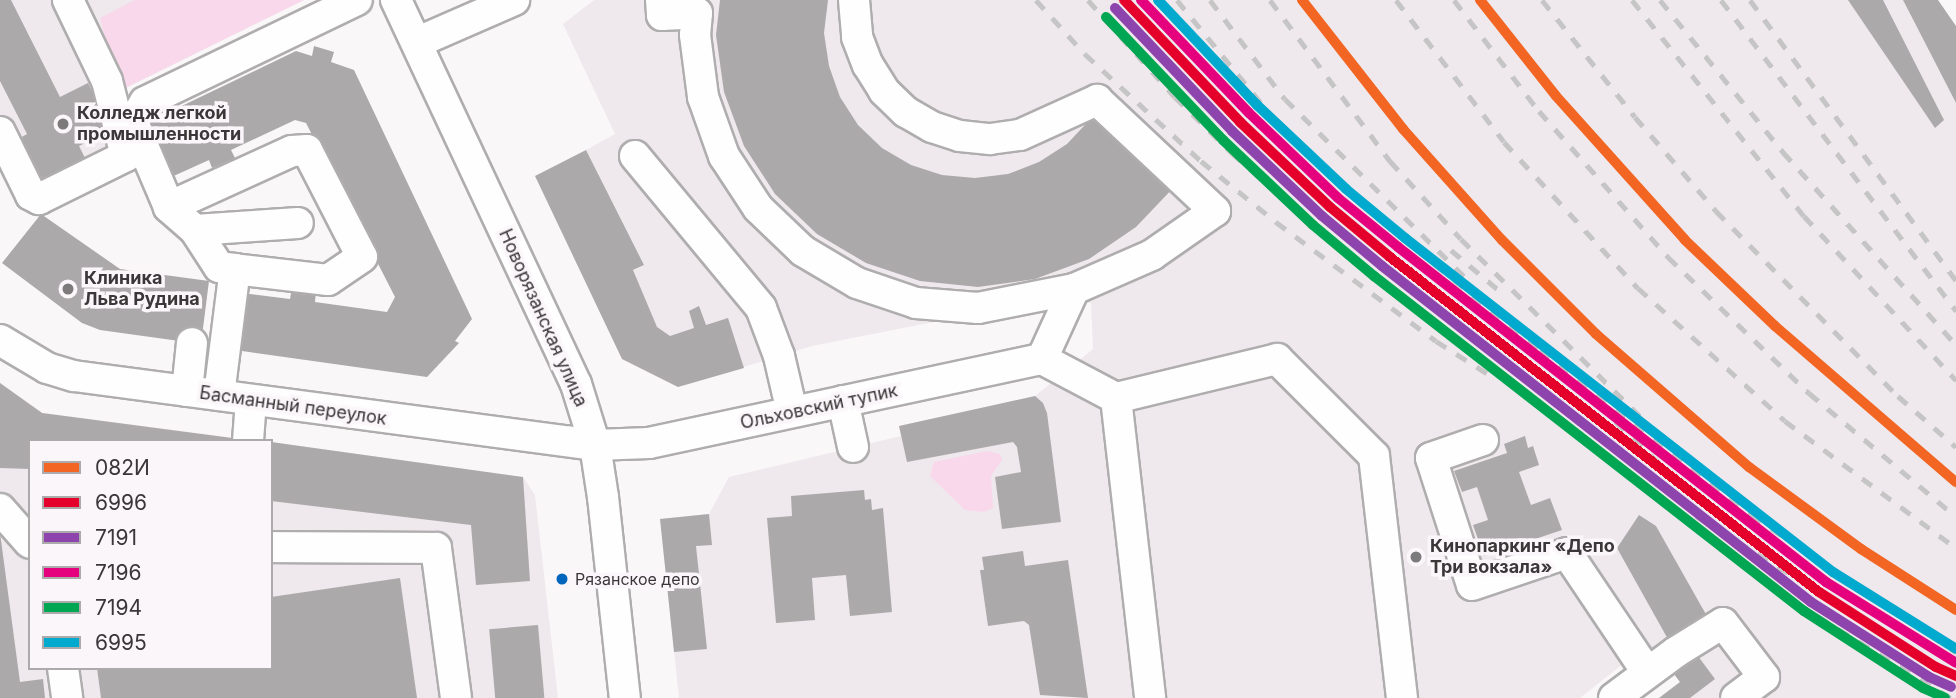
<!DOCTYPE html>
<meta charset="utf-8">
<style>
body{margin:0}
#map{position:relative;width:1956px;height:698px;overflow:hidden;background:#faf7f9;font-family:Inter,sans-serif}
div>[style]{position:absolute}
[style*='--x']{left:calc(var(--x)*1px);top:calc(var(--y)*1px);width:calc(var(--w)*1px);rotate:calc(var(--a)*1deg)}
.built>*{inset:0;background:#efe8ec}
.green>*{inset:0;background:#f9d8ec}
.building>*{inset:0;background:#aca9ab;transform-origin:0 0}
.roads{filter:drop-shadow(2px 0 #afadae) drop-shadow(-2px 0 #afadae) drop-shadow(0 2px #afadae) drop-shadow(0 -2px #afadae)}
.minor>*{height:30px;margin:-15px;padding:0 15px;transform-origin:15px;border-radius:15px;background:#fefefe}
.rail>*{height:5px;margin-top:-2.5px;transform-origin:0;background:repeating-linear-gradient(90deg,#c5c5c5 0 12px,transparent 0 24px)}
.rail-1>*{height:10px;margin:-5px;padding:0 5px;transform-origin:5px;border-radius:5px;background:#f26522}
.rail-2>*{height:10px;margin:-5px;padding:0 5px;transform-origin:5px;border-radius:5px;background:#e4002b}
.rail-3>*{height:10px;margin:-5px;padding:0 5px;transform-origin:5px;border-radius:5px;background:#8e44ad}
.rail-4>*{height:10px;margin:-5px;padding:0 5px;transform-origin:5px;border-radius:5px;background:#e5007d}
.rail-5>*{height:10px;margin:-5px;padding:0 5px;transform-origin:5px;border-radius:5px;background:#00a651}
.rail-6>*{height:10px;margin:-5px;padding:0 5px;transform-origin:5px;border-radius:5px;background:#00a9ce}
.dots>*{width:19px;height:19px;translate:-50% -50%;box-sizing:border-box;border:4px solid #fbf6f9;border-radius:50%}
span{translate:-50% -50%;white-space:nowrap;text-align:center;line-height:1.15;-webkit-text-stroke:7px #fbf6f9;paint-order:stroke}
.bus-label{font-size:16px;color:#393738}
.left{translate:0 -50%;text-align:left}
.poi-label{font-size:18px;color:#393738;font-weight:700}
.street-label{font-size:18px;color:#393738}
.legend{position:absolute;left:28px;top:439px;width:245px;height:231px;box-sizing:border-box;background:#fbf6f9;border:2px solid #adaaac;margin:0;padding:9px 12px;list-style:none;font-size:21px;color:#393738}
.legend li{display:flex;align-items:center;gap:14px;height:35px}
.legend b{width:35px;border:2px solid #adaaac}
</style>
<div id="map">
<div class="built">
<div style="clip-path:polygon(0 0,304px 0,120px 91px,134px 158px,35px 208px,0 156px)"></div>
<div style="clip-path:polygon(594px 0,1903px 0,1956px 103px,1956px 698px,1659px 698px,1680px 682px,1671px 670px,1668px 641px,1619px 667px,1580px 698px,679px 698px,660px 519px,709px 514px,729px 477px,901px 436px,899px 426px,1035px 396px,1093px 349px,1091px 303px,1050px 299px,812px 346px,678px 387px,622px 359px,591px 292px,644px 265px,586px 150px,615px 134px,563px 24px)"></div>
<div style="clip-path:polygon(0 383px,43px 413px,258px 441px,30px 441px,30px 668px,271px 668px,271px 442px,523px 477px,535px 495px,558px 698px,0 698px)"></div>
</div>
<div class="green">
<div style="clip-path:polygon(135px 0,304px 0,119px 91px,100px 18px)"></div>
<div style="clip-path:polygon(987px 451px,1000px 454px,1002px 460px,991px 476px,993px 508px,984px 512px,965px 510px,930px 476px,934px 462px)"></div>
</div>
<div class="building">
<div style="clip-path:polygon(0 0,11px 0,60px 97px,88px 83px,112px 130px,79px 146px,90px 168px,46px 190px,20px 138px,27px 134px,0 81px)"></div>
<div style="clip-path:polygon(720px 0,828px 0,824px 33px,829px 66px,840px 97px,858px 125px,882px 148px,911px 165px,942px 175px,975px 178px,1008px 174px,1039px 162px,1067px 144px,1098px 111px,1176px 185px,1136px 227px,1089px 259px,1035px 279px,978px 287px,920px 281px,866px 263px,817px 234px,775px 194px,744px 146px,724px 92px,716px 35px)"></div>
<div style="clip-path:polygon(1848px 0,1883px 0,1944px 120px,1935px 128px)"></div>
<div style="clip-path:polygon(1903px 0,1938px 0,1956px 26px,1956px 103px)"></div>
<div style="clip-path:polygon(314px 46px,334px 52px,331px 62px,354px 70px,472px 319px,455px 341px,459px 343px,427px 377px,235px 350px,242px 293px,290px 299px,292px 287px,316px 291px,315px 302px,387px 312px,395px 297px,306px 123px,295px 120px,231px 150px,235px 158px,212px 168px,209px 160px,167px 179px,140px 126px,296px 51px,312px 56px)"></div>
<div style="clip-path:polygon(586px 150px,644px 265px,633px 270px,657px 327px,670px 336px,694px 328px,689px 311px,699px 306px,706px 325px,728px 318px,744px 368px,678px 387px,622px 359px,535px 176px)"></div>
<div style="clip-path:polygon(41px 214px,120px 269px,209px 281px,201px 344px,100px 330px,82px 323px,2px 263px)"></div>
<div style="clip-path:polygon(0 383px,42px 413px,232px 438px,232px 441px,30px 441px,30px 469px,0 468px)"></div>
<div style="clip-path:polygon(1035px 396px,1043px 403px,1047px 413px,1061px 522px,1002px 529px,995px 477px,1021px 472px,1017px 447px,1013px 442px,907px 462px,899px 426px)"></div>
<div style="clip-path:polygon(1525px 436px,1528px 448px,1533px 446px,1539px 465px,1519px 472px,1531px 505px,1550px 498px,1562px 530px,1484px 556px,1473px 525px,1488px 520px,1477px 487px,1462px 492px,1454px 471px,1507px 453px,1504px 444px)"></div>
<div style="clip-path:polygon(271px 442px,523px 477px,530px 581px,476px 585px,471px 525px,271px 501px)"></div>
<div style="clip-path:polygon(864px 490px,865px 500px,871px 499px,872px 510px,883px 508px,892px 612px,850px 616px,846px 575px,812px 578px,815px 620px,776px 623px,767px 518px,792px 516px,791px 496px)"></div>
<div style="clip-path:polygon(709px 514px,712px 545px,696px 546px,707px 649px,674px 652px,660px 519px)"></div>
<div style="clip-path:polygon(1639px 515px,1656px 526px,1708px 618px,1669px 641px,1617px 548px)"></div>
<div style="clip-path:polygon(0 533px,20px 682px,43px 679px,45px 698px,0 698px)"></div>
<div style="clip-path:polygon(1023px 551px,1025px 566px,1068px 560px,1088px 698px,1040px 695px,1029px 625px,1024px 621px,988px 626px,980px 570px,984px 570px,982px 557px)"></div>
<div style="clip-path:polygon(400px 578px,417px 698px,101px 698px,97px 668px,271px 668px,271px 597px)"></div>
<div style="left:538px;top:625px;width:73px;height:49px;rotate:85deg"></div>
<div style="clip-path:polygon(1695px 652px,1715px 679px,1690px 698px,1659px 698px,1680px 682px,1671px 670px)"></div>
</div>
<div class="roads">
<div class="minor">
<div style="--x:396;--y:0;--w:424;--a:64.9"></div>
<div style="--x:576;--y:384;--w:64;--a:72.7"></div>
<div style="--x:595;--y:445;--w:53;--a:81.3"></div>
<div style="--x:603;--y:497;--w:202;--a:83.8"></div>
<div style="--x:661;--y:0;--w:15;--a:86"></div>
<div style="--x:662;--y:15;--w:35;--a:-3"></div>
<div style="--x:697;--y:13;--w:22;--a:95"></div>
<div style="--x:695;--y:35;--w:63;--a:82.6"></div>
<div style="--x:703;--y:97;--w:63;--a:70.4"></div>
<div style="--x:724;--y:156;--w:62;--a:56.8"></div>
<div style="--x:758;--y:208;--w:62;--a:43.7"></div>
<div style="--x:803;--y:251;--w:63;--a:30.7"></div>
<div style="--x:857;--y:283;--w:62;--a:18.7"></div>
<div style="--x:916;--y:303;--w:62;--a:4.6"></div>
<div style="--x:978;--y:308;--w:98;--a:-11.2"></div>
<div style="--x:854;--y:0;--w:37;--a:85"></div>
<div style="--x:857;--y:37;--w:30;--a:69"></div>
<div style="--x:868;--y:65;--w:31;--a:58"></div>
<div style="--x:884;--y:91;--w:30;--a:44"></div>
<div style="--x:906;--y:112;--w:30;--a:30"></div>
<div style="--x:932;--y:127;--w:29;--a:18"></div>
<div style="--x:960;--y:136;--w:30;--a:6"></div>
<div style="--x:990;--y:139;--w:30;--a:-8"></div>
<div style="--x:1020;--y:135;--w:85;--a:-24.4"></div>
<div style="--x:1097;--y:100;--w:162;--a:43.2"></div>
<div style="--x:1215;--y:211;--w:77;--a:145.1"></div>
<div style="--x:1152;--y:255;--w:85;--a:156.4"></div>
<div style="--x:1074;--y:289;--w:77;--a:114.6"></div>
<div style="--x:1042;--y:359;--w:84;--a:27.8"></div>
<div style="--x:1116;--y:398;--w:166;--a:-13.6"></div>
<div style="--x:1277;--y:359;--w:137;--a:45"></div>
<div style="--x:1374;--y:456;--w:244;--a:83.4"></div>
<div style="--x:418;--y:42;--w:105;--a:-23.6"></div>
<div style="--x:0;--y:132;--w:70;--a:63.8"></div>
<div style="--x:31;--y:195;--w:9;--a:27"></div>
<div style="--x:39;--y:199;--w:97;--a:-26.3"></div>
<div style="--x:126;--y:156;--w:77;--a:-104.2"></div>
<div style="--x:107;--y:81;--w:90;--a:-115.7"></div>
<div style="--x:635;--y:156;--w:197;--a:50.3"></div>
<div style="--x:761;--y:308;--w:51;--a:69.4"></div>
<div style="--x:779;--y:356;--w:57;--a:76.9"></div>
<div style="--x:169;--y:207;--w:135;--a:-24.5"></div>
<div style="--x:292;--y:151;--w:15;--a:-4"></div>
<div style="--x:307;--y:150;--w:120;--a:62.8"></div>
<div style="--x:362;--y:257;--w:41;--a:145.9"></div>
<div style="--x:328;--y:280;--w:94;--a:-173.3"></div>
<div style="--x:195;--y:230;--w:103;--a:-3.9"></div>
<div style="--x:0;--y:340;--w:55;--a:30.8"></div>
<div style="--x:47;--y:368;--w:28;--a:17"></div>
<div style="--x:74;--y:376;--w:526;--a:7.54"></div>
<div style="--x:595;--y:445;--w:54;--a:-2.1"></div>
<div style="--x:649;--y:443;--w:402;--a:-12.1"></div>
<div style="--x:187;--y:391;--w:48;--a:-84.1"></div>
<div style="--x:219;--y:395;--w:127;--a:-82.8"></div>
<div style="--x:235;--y:269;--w:16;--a:-173"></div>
<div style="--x:219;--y:267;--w:44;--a:-123"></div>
<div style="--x:195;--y:230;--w:35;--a:-139"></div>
<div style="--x:169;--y:207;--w:92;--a:-113"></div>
<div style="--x:133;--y:122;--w:23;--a:-59"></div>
<div style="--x:145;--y:102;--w:235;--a:-25.7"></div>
<div style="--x:1116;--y:398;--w:302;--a:83.5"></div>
<div style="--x:843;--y:401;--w:47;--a:77.7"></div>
<div style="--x:1483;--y:440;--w:55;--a:160.9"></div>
<div style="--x:1431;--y:458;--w:133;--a:72.1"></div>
<div style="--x:1472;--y:585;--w:100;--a:-18.6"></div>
<div style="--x:1567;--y:553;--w:143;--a:56.1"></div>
<div style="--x:248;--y:441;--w:41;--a:-85.8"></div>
<div style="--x:0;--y:509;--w:45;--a:48.6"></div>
<div style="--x:271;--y:547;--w:165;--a:0.3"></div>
<div style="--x:436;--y:548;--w:151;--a:82.4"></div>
<div style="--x:63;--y:668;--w:30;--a:82"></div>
<div style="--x:1614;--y:698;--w:77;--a:-36.6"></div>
<div style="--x:1676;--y:652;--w:55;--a:-31.7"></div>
<div style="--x:1723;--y:623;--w:68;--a:52.8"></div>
<div style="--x:1764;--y:677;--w:35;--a:143"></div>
</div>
</div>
<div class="rail">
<div style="--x:1036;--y:0;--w:73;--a:47.8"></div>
<div style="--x:1085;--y:54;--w:158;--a:42.7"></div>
<div style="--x:1201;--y:161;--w:97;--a:39.1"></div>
<div style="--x:1276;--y:222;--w:199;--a:36.6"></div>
<div style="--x:1436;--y:341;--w:67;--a:32.3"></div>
<div style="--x:1088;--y:0;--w:130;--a:48.1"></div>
<div style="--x:1175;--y:97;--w:80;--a:44.5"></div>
<div style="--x:1232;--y:153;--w:113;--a:41.4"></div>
<div style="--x:1317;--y:228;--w:610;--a:38.07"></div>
<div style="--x:1797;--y:604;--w:180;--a:31.4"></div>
<div style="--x:1177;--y:0;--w:147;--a:50.8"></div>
<div style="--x:1270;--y:114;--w:128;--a:44.7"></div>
<div style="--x:1361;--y:204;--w:231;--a:39.2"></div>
<div style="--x:1540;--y:350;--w:268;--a:38"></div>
<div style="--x:1751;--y:515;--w:247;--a:33.8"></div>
<div style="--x:1210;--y:0;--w:124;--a:52.9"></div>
<div style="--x:1285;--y:99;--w:259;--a:44.7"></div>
<div style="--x:1270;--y:0;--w:201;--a:53.3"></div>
<div style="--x:1390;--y:161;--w:105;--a:47.7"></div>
<div style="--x:1461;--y:239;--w:253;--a:44.7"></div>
<div style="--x:1396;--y:0;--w:178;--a:52.7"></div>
<div style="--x:1504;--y:142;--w:198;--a:47.5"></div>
<div style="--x:1638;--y:288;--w:198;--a:42.1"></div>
<div style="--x:1785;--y:421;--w:213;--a:36.6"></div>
<div style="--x:1454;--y:0;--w:140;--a:52.6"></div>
<div style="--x:1539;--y:111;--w:195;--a:48.5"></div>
<div style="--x:1668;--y:257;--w:196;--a:44"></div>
<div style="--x:1809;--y:393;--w:192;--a:40.1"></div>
<div style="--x:1542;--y:0;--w:149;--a:51.5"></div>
<div style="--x:1635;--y:117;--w:124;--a:49.2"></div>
<div style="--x:1716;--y:211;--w:260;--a:45.5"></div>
<div style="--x:1898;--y:396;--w:77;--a:41.3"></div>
<div style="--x:1632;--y:0;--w:276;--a:51.5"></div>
<div style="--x:1804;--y:216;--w:224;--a:47.2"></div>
<div style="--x:1660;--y:0;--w:196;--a:51"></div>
<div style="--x:1783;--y:152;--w:259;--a:48.1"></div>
<div style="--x:1721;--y:0;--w:390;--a:52.9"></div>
<div style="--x:1750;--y:0;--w:348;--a:53.7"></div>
<div style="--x:1451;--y:250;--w:67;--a:40.1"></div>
<div style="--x:1598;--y:405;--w:132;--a:43.5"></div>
<div style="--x:1696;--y:516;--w:145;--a:31.7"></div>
</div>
<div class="rail-1">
<div style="--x:1302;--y:0;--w:164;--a:51.9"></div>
<div style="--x:1403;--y:129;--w:149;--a:48.3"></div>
<div style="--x:1502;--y:240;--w:133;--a:45"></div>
<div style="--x:1596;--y:334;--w:203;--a:41"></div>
<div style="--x:1749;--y:467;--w:139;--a:36.2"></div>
<div style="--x:1861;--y:549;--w:113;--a:32.7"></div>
<div style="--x:1480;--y:0;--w:122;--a:51.6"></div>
<div style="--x:1556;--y:96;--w:193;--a:48.1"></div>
<div style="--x:1685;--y:240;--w:124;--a:43.7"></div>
<div style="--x:1775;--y:326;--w:239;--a:40.8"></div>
</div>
<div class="rail-2">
<div style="--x:1124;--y:0;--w:168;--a:46.4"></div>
<div style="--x:1240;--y:122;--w:124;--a:43.4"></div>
<div style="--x:1330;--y:207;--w:78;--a:39.8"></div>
<div style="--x:1390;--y:257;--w:544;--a:37.99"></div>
<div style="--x:1819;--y:592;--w:139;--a:32.7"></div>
<div style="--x:1936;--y:667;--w:22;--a:24"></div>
</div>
<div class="rail-3">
<div style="--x:1115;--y:8;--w:170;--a:46.4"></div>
<div style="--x:1232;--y:131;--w:124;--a:43.4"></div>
<div style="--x:1322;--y:216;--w:78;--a:39.8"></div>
<div style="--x:1382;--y:266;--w:545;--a:38.07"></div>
<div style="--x:1811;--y:602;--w:140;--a:32.4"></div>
<div style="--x:1929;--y:677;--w:24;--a:24"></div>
</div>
<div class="rail-4">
<div style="--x:1141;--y:0;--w:156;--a:46.3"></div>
<div style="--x:1249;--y:113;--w:123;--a:43.7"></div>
<div style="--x:1338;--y:198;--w:77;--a:39.2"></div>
<div style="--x:1398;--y:247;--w:544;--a:38.05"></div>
<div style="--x:1826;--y:582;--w:153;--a:31.9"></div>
</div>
<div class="rail-5">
<div style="--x:1106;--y:17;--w:170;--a:46.4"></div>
<div style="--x:1223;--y:140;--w:124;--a:43.4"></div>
<div style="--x:1313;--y:225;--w:80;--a:39.9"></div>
<div style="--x:1374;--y:276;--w:545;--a:37.92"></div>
<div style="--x:1804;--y:611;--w:142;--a:32.9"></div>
<div style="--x:1923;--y:688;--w:24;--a:24"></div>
</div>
<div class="rail-6">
<div style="--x:1158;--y:0;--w:144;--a:46.7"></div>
<div style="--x:1257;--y:105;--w:122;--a:43.3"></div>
<div style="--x:1346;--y:189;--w:77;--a:39.7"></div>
<div style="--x:1405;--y:238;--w:543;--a:37.97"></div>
<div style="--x:1833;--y:572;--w:145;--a:32"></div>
</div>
<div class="dots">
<div style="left:63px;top:124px;background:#7d7a7c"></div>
<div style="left:68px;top:289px;background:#7d7a7c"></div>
<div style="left:1416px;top:557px;background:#7d7a7c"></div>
<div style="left:562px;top:579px;background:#0065bd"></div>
</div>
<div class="bus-label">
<span class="left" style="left:575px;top:579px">Рязанское депо</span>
</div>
<div class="poi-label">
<span class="left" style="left:77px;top:124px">Колледж легкой<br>промышленности</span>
<span class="left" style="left:84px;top:289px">Клиника<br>Льва Рудина</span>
<span class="left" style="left:1430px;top:557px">Кинопаркинг «Депо<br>Три вокзала»</span>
</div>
<div class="street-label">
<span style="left:543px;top:318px;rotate:66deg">Новорязанская улица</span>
<span style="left:293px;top:406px;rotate:8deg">Басманный переулок</span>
<span style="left:819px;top:407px;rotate:-12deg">Ольховский тупик</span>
</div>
<ul class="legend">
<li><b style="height:9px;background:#f26522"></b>082И</li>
<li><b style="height:9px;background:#e4002b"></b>6996</li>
<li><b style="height:9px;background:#8e44ad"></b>7191</li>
<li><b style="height:9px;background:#e5007d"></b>7196</li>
<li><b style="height:9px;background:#00a651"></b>7194</li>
<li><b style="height:9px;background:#00a9ce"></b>6995</li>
</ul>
</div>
